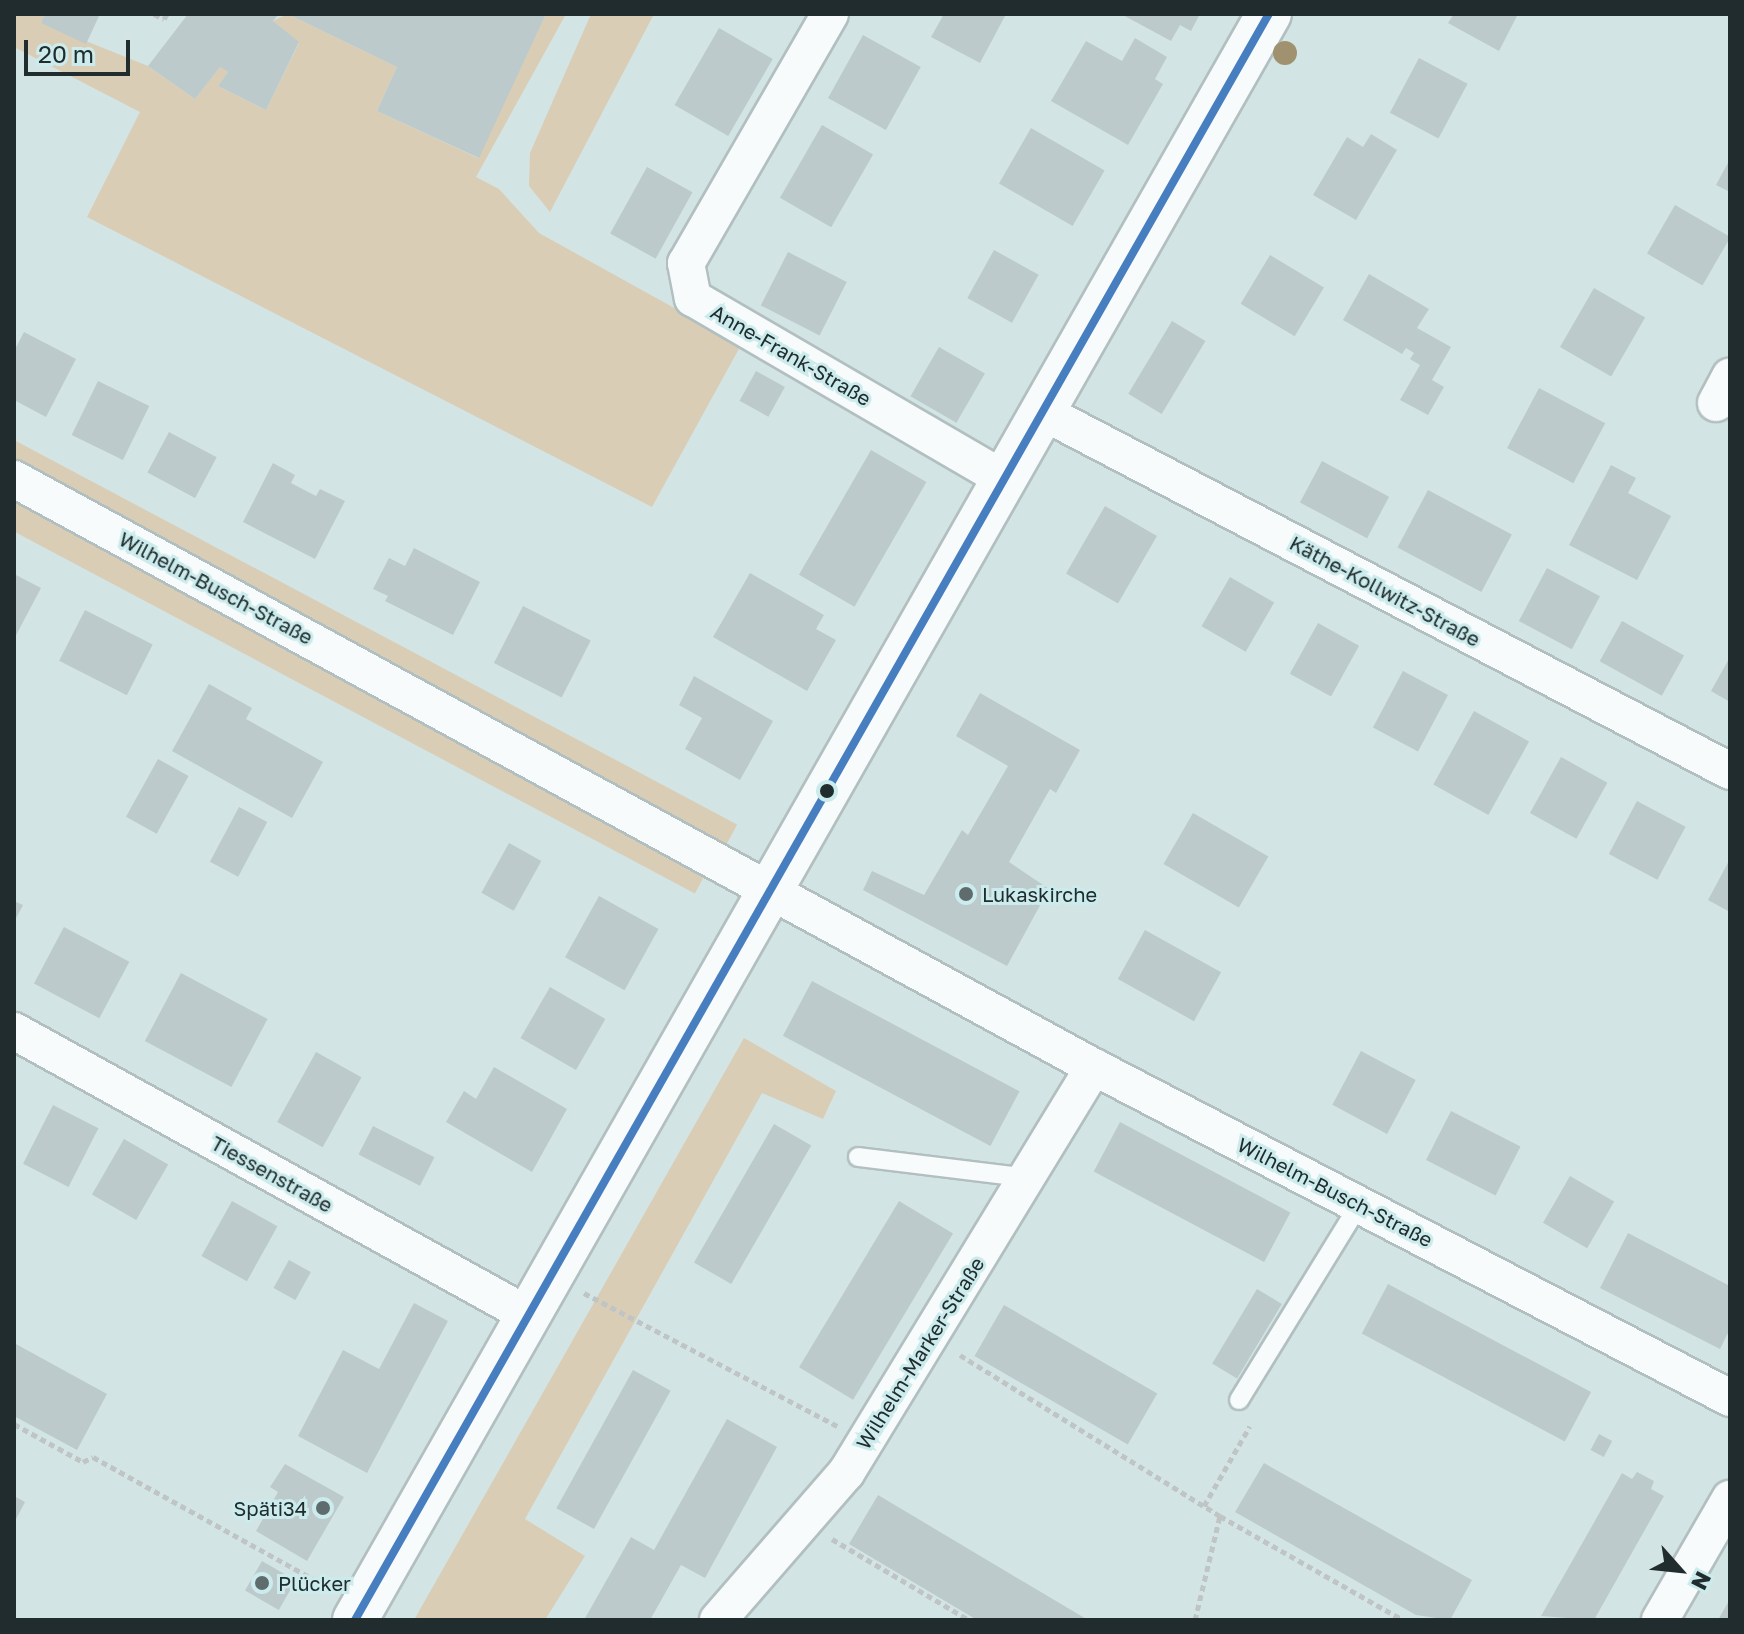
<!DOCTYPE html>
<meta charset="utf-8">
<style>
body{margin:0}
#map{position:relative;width:1744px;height:1634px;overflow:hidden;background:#d3e4e5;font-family:"Golos Text",sans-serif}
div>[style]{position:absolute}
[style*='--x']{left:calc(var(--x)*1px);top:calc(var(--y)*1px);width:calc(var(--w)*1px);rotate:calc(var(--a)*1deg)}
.green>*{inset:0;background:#dacdb5;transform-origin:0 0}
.building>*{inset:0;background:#bccacb;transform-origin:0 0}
.path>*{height:5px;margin-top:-2.5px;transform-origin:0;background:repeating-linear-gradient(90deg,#bfc4c4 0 6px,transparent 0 10px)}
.roads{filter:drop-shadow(2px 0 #b2bfc0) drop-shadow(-2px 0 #b2bfc0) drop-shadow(0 2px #b2bfc0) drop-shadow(0 -2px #b2bfc0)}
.service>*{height:18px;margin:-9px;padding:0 9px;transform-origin:9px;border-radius:9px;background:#f8fbfb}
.minor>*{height:36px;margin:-18px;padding:0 18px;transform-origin:18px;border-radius:18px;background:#f8fbfb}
.secondary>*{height:44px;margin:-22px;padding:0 22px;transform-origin:22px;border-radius:22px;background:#f8fbfb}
.bus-1>*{height:8px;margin:-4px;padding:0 4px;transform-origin:4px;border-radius:4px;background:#477ec0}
.trees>*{width:24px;height:24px;margin:-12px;border-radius:50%;background:#a1926f}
.dots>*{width:22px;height:22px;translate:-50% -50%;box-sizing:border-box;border:4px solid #ccebec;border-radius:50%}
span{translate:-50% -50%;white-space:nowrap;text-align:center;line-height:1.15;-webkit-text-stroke:6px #ccebec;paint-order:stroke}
.street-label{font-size:20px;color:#202c2d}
.poi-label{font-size:20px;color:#202c2d}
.left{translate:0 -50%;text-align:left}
.right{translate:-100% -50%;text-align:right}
.frame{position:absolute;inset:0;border:16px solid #202c2d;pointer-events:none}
.north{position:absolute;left:1640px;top:1530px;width:80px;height:80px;-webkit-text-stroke:6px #ccebec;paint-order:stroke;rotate:117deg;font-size:22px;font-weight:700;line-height:32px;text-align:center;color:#202c2d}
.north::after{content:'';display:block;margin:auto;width:28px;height:36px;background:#202c2d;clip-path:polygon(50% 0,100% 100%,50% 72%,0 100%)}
.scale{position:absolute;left:24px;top:40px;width:106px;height:36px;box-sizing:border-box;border:4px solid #202c2d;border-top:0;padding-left:10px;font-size:24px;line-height:28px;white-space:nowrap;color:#202c2d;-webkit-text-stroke:6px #ccebec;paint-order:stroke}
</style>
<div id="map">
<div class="green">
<div style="clip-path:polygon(14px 14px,45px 14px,41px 23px,148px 66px,195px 99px,220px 67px,228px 72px,218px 86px,266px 110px,299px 43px,273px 21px,288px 14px,397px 67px,377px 111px,478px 158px,546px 14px,566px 14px,476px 177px,499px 189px,539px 233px,741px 345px,652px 507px,87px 217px,140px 112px,14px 47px)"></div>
<div style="clip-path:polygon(591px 14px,654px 14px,550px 212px,529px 186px,530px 153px)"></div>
<div style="left:14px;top:440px;width:819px;height:25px;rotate:28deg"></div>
<div style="left:14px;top:502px;width:785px;height:26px;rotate:28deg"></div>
<div style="clip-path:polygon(744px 1038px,836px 1091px,823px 1119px,762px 1093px,525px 1519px,585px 1556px,545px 1620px,414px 1620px)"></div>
</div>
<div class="building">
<div style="clip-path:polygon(45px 14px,100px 14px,86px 44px,41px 23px)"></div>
<div style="clip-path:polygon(188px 14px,279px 14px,273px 21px,299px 42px,266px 110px,218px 86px,228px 72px,220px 67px,195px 99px,148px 66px)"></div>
<div style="clip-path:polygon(288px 14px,546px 14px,479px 158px,377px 111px,397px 67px)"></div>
<div style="clip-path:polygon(944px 14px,1006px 14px,980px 63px,931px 37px)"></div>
<div style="clip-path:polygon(1121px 14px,1200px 14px,1191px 31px,1180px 25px,1171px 41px)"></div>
<div style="clip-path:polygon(1454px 14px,1518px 14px,1499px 51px,1448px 23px)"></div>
<div style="left:719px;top:28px;width:62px;height:89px;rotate:30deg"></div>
<div style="left:863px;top:35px;width:66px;height:72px;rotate:29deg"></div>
<div style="clip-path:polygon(1135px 38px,1167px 57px,1155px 79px,1163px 84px,1128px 145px,1051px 101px,1086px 41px,1122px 61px)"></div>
<div style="left:1419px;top:58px;width:55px;height:62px;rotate:28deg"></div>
<div style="left:822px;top:125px;width:59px;height:84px;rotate:30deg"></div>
<div style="left:1031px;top:128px;width:85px;height:64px;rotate:30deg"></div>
<div style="clip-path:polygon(1371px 134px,1397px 150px,1356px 220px,1313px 195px,1347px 137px,1363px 147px)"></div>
<div style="clip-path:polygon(1730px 159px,1730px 192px,1716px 185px)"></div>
<div style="left:647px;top:167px;width:52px;height:76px;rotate:29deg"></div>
<div style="left:1675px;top:205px;width:64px;height:56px;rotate:30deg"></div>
<div style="left:994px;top:250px;width:51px;height:55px;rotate:29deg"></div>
<div style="left:788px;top:252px;width:66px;height:60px;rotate:27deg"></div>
<div style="left:1270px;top:255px;width:63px;height:57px;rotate:31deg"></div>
<div style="clip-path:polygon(1369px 274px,1429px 309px,1417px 328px,1451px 347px,1432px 380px,1444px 387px,1428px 415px,1400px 400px,1420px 365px,1410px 359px,1414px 353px,1406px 348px,1402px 354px,1343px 320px)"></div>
<div style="left:1594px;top:288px;width:59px;height:68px;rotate:30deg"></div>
<div style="left:1172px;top:321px;width:39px;height:85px;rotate:31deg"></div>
<div style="clip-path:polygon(24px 332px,76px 359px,46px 417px,14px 400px,14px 351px)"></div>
<div style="left:939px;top:347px;width:53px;height:57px;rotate:30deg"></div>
<div style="left:756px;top:371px;width:33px;height:34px;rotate:29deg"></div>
<div style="left:98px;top:381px;width:57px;height:60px;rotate:26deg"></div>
<div style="left:1539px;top:388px;width:75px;height:68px;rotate:28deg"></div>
<div style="left:169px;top:432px;width:54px;height:46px;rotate:28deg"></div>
<div style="left:871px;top:450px;width:64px;height:144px;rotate:30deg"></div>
<div style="left:1322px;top:461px;width:76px;height:47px;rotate:28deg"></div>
<div style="clip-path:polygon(273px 463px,295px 475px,291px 483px,316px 496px,320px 489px,345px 501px,315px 559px,243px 522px)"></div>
<div style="clip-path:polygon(1611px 465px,1636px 478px,1628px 493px,1671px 516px,1637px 580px,1569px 545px)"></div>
<div style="left:1428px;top:490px;width:95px;height:65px;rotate:28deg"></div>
<div style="left:1105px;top:506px;width:60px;height:78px;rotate:30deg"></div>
<div style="clip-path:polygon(414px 548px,480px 582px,453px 635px,385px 601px,388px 596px,373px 589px,389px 558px,405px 566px)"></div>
<div style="left:1547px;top:568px;width:60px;height:60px;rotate:28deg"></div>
<div style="clip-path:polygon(750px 573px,824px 615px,816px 629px,836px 640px,807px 691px,713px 637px)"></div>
<div style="clip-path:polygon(14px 574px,41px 588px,14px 639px)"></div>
<div style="left:1230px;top:577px;width:51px;height:57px;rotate:30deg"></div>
<div style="left:523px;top:606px;width:76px;height:64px;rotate:27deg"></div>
<div style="left:85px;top:610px;width:76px;height:57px;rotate:27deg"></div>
<div style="left:1622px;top:621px;width:71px;height:46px;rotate:29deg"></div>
<div style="left:1318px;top:623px;width:47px;height:58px;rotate:29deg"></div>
<div style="clip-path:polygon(1730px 657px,1730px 702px,1711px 691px)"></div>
<div style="left:1403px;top:671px;width:51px;height:64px;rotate:28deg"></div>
<div style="clip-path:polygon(694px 676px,773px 721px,740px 780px,685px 749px,702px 718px,679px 705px)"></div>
<div style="clip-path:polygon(209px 684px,252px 708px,246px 719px,323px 762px,292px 818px,172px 751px)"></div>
<div style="clip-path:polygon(980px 693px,1080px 750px,1056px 793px,1050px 789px,1009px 862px,1049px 889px,1007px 966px,863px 890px,872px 871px,924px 895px,962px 830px,968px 835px,1008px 766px,956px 736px)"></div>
<div style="left:1474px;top:711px;width:63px;height:84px;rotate:29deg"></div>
<div style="left:1561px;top:757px;width:53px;height:64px;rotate:29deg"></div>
<div style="left:158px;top:759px;width:35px;height:66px;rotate:29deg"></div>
<div style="left:1637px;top:801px;width:55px;height:60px;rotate:28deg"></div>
<div style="left:239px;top:807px;width:32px;height:62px;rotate:28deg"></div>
<div style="left:1193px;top:813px;width:87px;height:59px;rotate:30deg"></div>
<div style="left:509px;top:843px;width:37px;height:57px;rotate:29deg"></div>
<div style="clip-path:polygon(1730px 859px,1730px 912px,1708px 900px)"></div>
<div style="left:599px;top:896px;width:68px;height:70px;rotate:29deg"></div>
<div style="clip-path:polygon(14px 901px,23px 905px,14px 922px)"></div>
<div style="left:64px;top:927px;width:74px;height:64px;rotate:28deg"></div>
<div style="left:1145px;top:930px;width:87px;height:56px;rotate:29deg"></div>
<div style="left:181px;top:973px;width:98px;height:77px;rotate:28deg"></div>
<div style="left:812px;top:981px;width:235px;height:62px;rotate:28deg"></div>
<div style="left:550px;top:987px;width:64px;height:59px;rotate:30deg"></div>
<div style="left:1361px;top:1051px;width:62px;height:61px;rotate:28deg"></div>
<div style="left:316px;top:1052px;width:52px;height:80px;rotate:29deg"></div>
<div style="clip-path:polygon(494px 1067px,567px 1109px,532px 1172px,446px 1122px,464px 1091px,476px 1099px)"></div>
<div style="left:53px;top:1105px;width:51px;height:66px;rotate:27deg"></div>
<div style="left:1451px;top:1111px;width:78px;height:55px;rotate:27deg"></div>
<div style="left:1120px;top:1122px;width:193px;height:56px;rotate:28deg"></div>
<div style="left:774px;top:1124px;width:43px;height:160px;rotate:30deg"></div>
<div style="left:373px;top:1126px;width:69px;height:32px;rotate:27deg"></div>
<div style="left:124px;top:1139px;width:51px;height:64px;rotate:30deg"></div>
<div style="left:1570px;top:1176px;width:51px;height:54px;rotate:30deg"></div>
<div style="left:232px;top:1201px;width:52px;height:63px;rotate:29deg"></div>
<div style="left:899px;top:1201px;width:63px;height:194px;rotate:31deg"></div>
<div style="clip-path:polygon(1628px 1233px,1730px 1286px,1730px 1329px,1720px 1349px,1600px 1288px)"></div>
<div style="left:289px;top:1260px;width:25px;height:32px;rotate:29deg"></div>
<div style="left:1388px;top:1284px;width:230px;height:56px;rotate:28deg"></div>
<div style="left:1257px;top:1289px;width:29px;height:87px;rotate:31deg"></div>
<div style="clip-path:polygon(414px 1303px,448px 1321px,367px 1473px,298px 1436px,343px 1350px,379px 1369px)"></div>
<div style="left:1004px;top:1305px;width:177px;height:59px;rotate:30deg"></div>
<div style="clip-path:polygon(14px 1343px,107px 1394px,77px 1450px,14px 1416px)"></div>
<div style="left:633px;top:1370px;width:43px;height:158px;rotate:29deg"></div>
<div style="clip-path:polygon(727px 1419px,777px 1447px,705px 1578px,681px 1565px,650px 1620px,584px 1620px,631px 1537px,654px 1550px)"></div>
<div style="left:1599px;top:1434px;width:15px;height:18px;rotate:28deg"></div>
<div style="clip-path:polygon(1264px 1463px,1472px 1580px,1450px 1620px,1416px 1615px,1235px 1512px)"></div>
<div style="clip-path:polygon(285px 1464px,344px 1497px,307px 1561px,256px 1531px,278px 1492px,270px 1487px)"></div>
<div style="clip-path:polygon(1637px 1472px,1654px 1481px,1651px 1489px,1664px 1496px,1594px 1620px,1541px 1616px,1622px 1473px,1632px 1479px)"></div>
<div style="clip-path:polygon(878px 1495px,1019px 1579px,1088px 1620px,977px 1620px,849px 1544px)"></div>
<div style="clip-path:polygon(14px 1496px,25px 1502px,14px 1523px)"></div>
<div style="left:262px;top:1561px;width:39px;height:34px;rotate:30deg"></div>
<div style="clip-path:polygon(1730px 1599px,1730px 1620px,1718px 1620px)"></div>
</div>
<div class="path">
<div style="--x:154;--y:14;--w:11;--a:27"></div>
<div style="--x:164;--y:19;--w:6;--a:-59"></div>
<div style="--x:584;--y:1293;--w:286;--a:27.7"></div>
<div style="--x:960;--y:1355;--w:287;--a:31.8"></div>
<div style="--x:14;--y:1424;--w:79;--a:28.8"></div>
<div style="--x:83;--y:1462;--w:11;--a:-27"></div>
<div style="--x:93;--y:1457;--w:270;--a:29"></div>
<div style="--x:1220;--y:1516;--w:210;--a:29.6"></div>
<div style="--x:832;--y:1539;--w:159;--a:30.6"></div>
<div style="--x:1195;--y:1620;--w:107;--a:-76.5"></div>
<div style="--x:1220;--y:1516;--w:19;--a:-148"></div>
<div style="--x:1204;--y:1506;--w:92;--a:-60.1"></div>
</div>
<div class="roads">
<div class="service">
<div style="--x:858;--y:1157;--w:173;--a:7"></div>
<div style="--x:1239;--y:1400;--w:229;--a:-58.4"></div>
</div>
<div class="minor">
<div style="--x:830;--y:14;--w:288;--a:120"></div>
<div style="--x:686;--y:263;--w:36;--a:79"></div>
<div style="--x:693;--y:298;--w:358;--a:30.2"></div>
<div style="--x:1716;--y:403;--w:30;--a:-62"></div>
<div style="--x:1041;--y:411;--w:777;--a:27.59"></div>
<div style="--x:14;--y:479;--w:1230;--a:28.57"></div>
<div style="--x:1094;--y:1067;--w:717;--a:27.49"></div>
<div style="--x:14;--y:1031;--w:589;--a:28.91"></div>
<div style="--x:718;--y:1620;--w:195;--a:-49"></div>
<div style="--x:846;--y:1473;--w:476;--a:-58.6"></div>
<div style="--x:1660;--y:1620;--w:140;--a:-60"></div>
</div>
<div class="secondary">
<div style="--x:355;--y:1620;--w:1848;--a:-60.36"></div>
</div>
</div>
<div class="bus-1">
<div style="--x:355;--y:1620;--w:1848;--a:-60.36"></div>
</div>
<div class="trees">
<div style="left:1285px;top:53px"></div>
</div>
<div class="dots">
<div style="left:827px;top:791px;background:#202c2d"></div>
<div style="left:966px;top:894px;background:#5f6c6d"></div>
<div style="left:323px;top:1508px;background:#5f6c6d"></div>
<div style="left:262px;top:1583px;background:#5f6c6d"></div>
</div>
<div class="street-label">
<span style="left:791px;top:355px;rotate:30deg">Anne-Frank-Straße</span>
<span style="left:216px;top:588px;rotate:28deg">Wilhelm-Busch-Straße</span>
<span style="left:1385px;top:591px;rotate:28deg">Käthe-Kollwitz-Straße</span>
<span style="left:272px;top:1174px;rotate:29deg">Tiessenstraße</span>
<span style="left:1335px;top:1192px;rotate:27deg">Wilhelm-Busch-Straße</span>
<span style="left:920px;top:1353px;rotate:-58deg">Wilhelm-Marker-Straße</span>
</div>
<div class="poi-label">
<span class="left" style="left:982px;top:894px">Lukaskirche</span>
<span class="right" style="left:307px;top:1508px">Späti34</span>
<span class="left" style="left:278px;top:1583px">Plücker</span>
</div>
<div class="frame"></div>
<div class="north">N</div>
<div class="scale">20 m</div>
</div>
